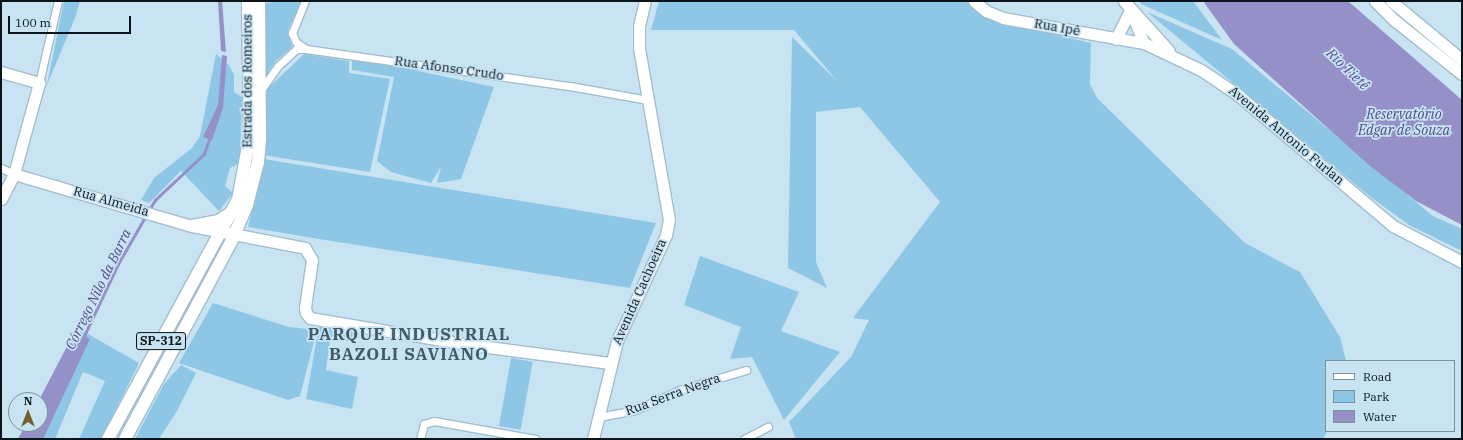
<!DOCTYPE html>
<meta charset="utf-8">
<style>
body{margin:0}
#map{position:relative;width:1463px;height:440px;overflow:hidden;background:#c8e4f3;font-family:"IBM Plex Serif",serif}
div>[style]{position:absolute}
[style*='--x']{left:calc(var(--x)*1px);top:calc(var(--y)*1px);width:calc(var(--w)*1px);rotate:calc(var(--a)*1deg)}
.green>*{inset:0;background:#8ec7e5;transform-origin:0 0}
.water>*{inset:0;background:#9591c8}
.stream>*{height:2.5px;margin:-1.25px;padding:0 1.25px;transform-origin:1.25px;border-radius:1.25px;background:#9591c8}
.roads{filter:drop-shadow(1px 0 #a2bdcc) drop-shadow(-1px 0 #a2bdcc) drop-shadow(0 1px #a2bdcc) drop-shadow(0 -1px #a2bdcc)}
.street>*{height:7px;margin:-3.5px;padding:0 3.5px;transform-origin:3.5px;border-radius:3.5px;background:#fff}
.secondary>*{height:11px;margin:-5.5px;padding:0 5.5px;transform-origin:5.5px;border-radius:5.5px;background:#fff}
.primary>*{height:12px;margin:-6px;padding:0 6px;transform-origin:6px;border-radius:6px;background:#fff}
span{translate:-50% -50%;white-space:nowrap;text-align:center;line-height:1.15;-webkit-text-stroke:3.5px #c8e4f3;paint-order:stroke}
.shield-label span{padding:1px 3px;background:#c8e4f3;border:1px solid;border-radius:3px;-webkit-text-stroke-width:0}
.shield-label{font-size:12px;color:#0a1419;font-weight:700}
.street-label{font-size:13px;color:#0a1419}
.water-label{font-size:14px;color:#52498e;font-style:italic}
.district-label{font-size:17px;color:#425a67;font-weight:700;letter-spacing:1px}
.frame{position:absolute;inset:0;border:2px solid #0a1419;pointer-events:none}
.legend{position:absolute;left:1325px;top:360px;width:130px;height:72px;box-sizing:border-box;background:#c8e4f3;border:1px solid #7c919c;margin:0;padding:5px 7px;list-style:none;font-size:12px;color:#0a1419}
.legend li{display:flex;align-items:center;gap:8px;height:20px}
.legend b{width:20px;border:1px solid #7c919c}
.north{position:absolute;left:8px;top:392px;width:40px;height:40px;box-sizing:border-box;background:#c8e4f3;border:1px solid #7c919c;border-radius:50%;rotate:0deg;font-size:11px;font-weight:700;line-height:16px;text-align:center;color:#0a1419}
.north::after{content:'';display:block;margin:auto;width:14px;height:18px;background:#72612f;clip-path:polygon(50% 0,100% 100%,50% 72%,0 100%)}
.scale{position:absolute;left:8px;top:16px;width:123px;height:18px;box-sizing:border-box;border:2px solid #0a1419;border-top:0;padding-left:5px;font-size:12px;line-height:14px;white-space:nowrap;color:#0a1419;-webkit-text-stroke:3px #c8e4f3;paint-order:stroke}
</style>
<div id="map">
<div class="green">
<div style="clip-path:polygon(64px 1px,80px 1px,75px 18px,47px 85px)"></div>
<div style="clip-path:polygon(291px 1px,302px 1px,288px 30px,292px 47px,275px 62px,262px 82px,263px 3px)"></div>
<div style="clip-path:polygon(659px 1px,970px 1px,988px 19px,1091px 43px,1090px 84px,1097px 98px,1245px 243px,1300px 272px,1340px 337px,1346px 361px,1326px 361px,1327px 431px,1323px 439px,796px 439px,789px 422px,851px 357px,869px 320px,853px 318px,940px 202px,860px 107px,816px 112px,816px 262px,827px 288px,788px 268px,792px 37px,837px 81px,794px 30px,651px 30px)"></div>
<div style="clip-path:polygon(1140px 1px,1193px 1px,1222px 40px,1141px 4px)"></div>
<div style="clip-path:polygon(1147px 12px,1232px 49px,1433px 216px,1462px 229px,1462px 251px,1409px 225px,1372px 198px)"></div>
<div style="clip-path:polygon(216px 54px,229px 65px,234px 75px,234px 92px,242px 97px,240px 163px,230px 168px,225px 186px,233px 193px,219px 211px,181px 171px,149px 203px,141px 200px,154px 178px,192px 148px,200px 136px)"></div>
<div style="clip-path:polygon(304px 54px,349px 61px,349px 73px,390px 79px,370px 172px,263px 155px,263px 93px)"></div>
<div style="clip-path:polygon(352px 57px,494px 87px,461px 179px,437px 183px,441px 167px,431px 183px,391px 172px,377px 161px,394px 77px,352px 70px)"></div>
<div style="clip-path:polygon(264px 159px,656px 223px,630px 288px,319px 239px,248px 227px)"></div>
<div style="clip-path:polygon(700px 256px,799px 292px,781px 331px,840px 352px,784px 420px,752px 357px,730px 359px,741px 327px,684px 305px)"></div>
<div style="clip-path:polygon(213px 303px,289px 327px,317px 330px,300px 396px,288px 400px,179px 363px)"></div>
<div style="clip-path:polygon(319px 326px,354px 333px,353px 342px,330px 339px,326px 370px,358px 377px,352px 409px,306px 399px)"></div>
<div style="clip-path:polygon(81px 330px,139px 363px,101px 439px,79px 439px,105px 381px,83px 372px,55px 439px,19px 439px,40px 424px,40px 402px)"></div>
<div style="left:511px;top:358px;width:22px;height:69px;rotate:10deg"></div>
<div style="clip-path:polygon(181px 365px,196px 373px,177px 411px,159px 439px,135px 439px,164px 384px)"></div>
</div>
<div class="water">
<div style="clip-path:polygon(218px 1px,222px 1px,226px 52px,221px 51px)"></div>
<div style="clip-path:polygon(1203px 1px,1348px 1px,1462px 100px,1462px 225px,1416px 201px,1370px 166px,1234px 44px)"></div>
<div style="clip-path:polygon(222px 55px,227px 56px,223px 108px,212px 140px,203px 137px,218px 105px)"></div>
<div style="clip-path:polygon(75px 331px,90px 339px,43px 439px,18px 439px,26px 424px,40px 424px,39px 400px)"></div>
</div>
<div class="stream">
<div style="--x:149;--y:210;--w:12;--a:-59"></div>
<div style="--x:155;--y:200;--w:67;--a:-43.2"></div>
<div style="--x:204;--y:154;--w:18;--a:-71"></div>
<div style="--x:83;--y:338;--w:82;--a:-64.7"></div>
<div style="--x:118;--y:264;--w:54;--a:-60.1"></div>
</div>
<div class="roads">
<div class="street">
<div style="--x:305;--y:1;--w:35;--a:112"></div>
<div style="--x:292;--y:33;--w:10;--a:66"></div>
<div style="--x:296;--y:42;--w:12;--a:35"></div>
<div style="--x:306;--y:49;--w:267;--a:8"></div>
<div style="--x:570;--y:86;--w:79;--a:10.2"></div>
<div style="--x:39;--y:83;--w:84;--a:-77"></div>
<div style="--x:261;--y:90;--w:29;--a:-55"></div>
<div style="--x:278;--y:66;--w:25;--a:-43"></div>
<div style="--x:296;--y:49;--w:10;--a:0"></div>
<div style="--x:1;--y:168;--w:14;--a:25"></div>
<div style="--x:599;--y:417;--w:37;--a:-11"></div>
<div style="--x:635;--y:410;--w:51;--a:-24.1"></div>
<div style="--x:682;--y:389;--w:67;--a:-16.5"></div>
<div style="--x:420;--y:439;--w:16;--a:-75"></div>
<div style="--x:424;--y:424;--w:10;--a:-17"></div>
<div style="--x:434;--y:421;--w:103;--a:10.1"></div>
<div style="--x:744;--y:439;--w:27;--a:-27"></div>
</div>
<div class="secondary">
<div style="--x:974;--y:1;--w:16;--a:40"></div>
<div style="--x:986;--y:11;--w:18;--a:22"></div>
<div style="--x:1003;--y:18;--w:143;--a:10.1"></div>
<div style="--x:1144;--y:43;--w:63;--a:25.3"></div>
<div style="--x:1201;--y:70;--w:45;--a:34"></div>
<div style="--x:1238;--y:95;--w:203;--a:40.2"></div>
<div style="--x:1393;--y:226;--w:78;--a:27.6"></div>
<div style="--x:1124;--y:1;--w:67;--a:48"></div>
<div style="--x:1375;--y:1;--w:27;--a:45"></div>
<div style="--x:1394;--y:20;--w:87;--a:38.5"></div>
<div style="--x:1391;--y:1;--w:92;--a:39.7"></div>
<div style="--x:1132;--y:14;--w:31;--a:68"></div>
<div style="--x:1116;--y:39;--w:32;--a:-64"></div>
<div style="--x:1;--y:72;--w:40;--a:16"></div>
<div style="--x:39;--y:83;--w:94;--a:105.4"></div>
<div style="--x:14;--y:174;--w:28;--a:117"></div>
<div style="--x:14;--y:174;--w:185;--a:16.3"></div>
<div style="--x:192;--y:226;--w:115;--a:11"></div>
<div style="--x:305;--y:248;--w:14;--a:60"></div>
<div style="--x:312;--y:260;--w:48;--a:98.5"></div>
<div style="--x:305;--y:307;--w:6;--a:81"></div>
<div style="--x:306;--y:313;--w:6;--a:51"></div>
<div style="--x:310;--y:318;--w:157;--a:9.5"></div>
<div style="--x:465;--y:344;--w:146;--a:7.5"></div>
<div style="--x:593;--y:439;--w:101;--a:-76.2"></div>
<div style="--x:617;--y:341;--w:117;--a:-65.2"></div>
<div style="--x:666;--y:235;--w:15;--a:-79"></div>
<div style="--x:669;--y:220;--w:175;--a:-99.9"></div>
<div style="--x:639;--y:48;--w:22;--a:-90"></div>
<div style="--x:639;--y:26;--w:26;--a:-77"></div>
</div>
<div class="primary">
<div style="--x:192;--y:226;--w:26;--a:-11"></div>
<div style="--x:218;--y:221;--w:15;--a:-32"></div>
<div style="--x:108;--y:439;--w:272;--a:-61.5"></div>
<div style="--x:238;--y:200;--w:66;--a:-79.5"></div>
<div style="--x:250;--y:135;--w:134;--a:-90.9"></div>
<div style="--x:125;--y:439;--w:224;--a:-61.7"></div>
<div style="--x:231;--y:242;--w:40;--a:-66.6"></div>
<div style="--x:247;--y:205;--w:44;--a:-75.7"></div>
<div style="--x:258;--y:162;--w:22;--a:-85"></div>
<div style="--x:260;--y:140;--w:139;--a:-90.4"></div>
</div>
</div>
<div class="shield-label">
<span style="left:161px;top:341px">SP-312</span>
</div>
<div class="street-label">
<span style="left:1057px;top:28px;rotate:10deg">Rua Ipê</span>
<span style="left:449px;top:69px;rotate:8deg">Rua Afonso Crudo</span>
<span style="left:248px;top:81px;rotate:-90deg">Estrada dos Romeiros</span>
<span style="left:1286px;top:136px;rotate:40deg">Avenida Antonio Furlan</span>
<span style="left:111px;top:202px;rotate:16deg">Rua Almeida</span>
<span style="left:640px;top:292px;rotate:-66deg">Avenida Cachoeira</span>
<span style="left:673px;top:395px;rotate:-20deg">Rua Serra Negra</span>
</div>
<div class="water-label">
<span style="left:1348px;top:69px;rotate:44deg">Rio Tietê</span>
<span style="left:1404px;top:122px">Reservatório<br>Edgar de Souza</span>
<span style="left:98px;top:289px;rotate:-64deg">Córrego Nilo da Barra</span>
</div>
<div class="district-label">
<span style="left:409px;top:345px">PARQUE INDUSTRIAL<br>BAZOLI SAVIANO</span>
</div>
<div class="frame"></div>
<ul class="legend">
<li><b style="height:5px;background:#fff"></b>Road</li>
<li><b style="height:11px;background:#8ec7e5"></b>Park</li>
<li><b style="height:11px;background:#9591c8"></b>Water</li>
</ul>
<div class="north">N</div>
<div class="scale">100 m</div>
</div>
